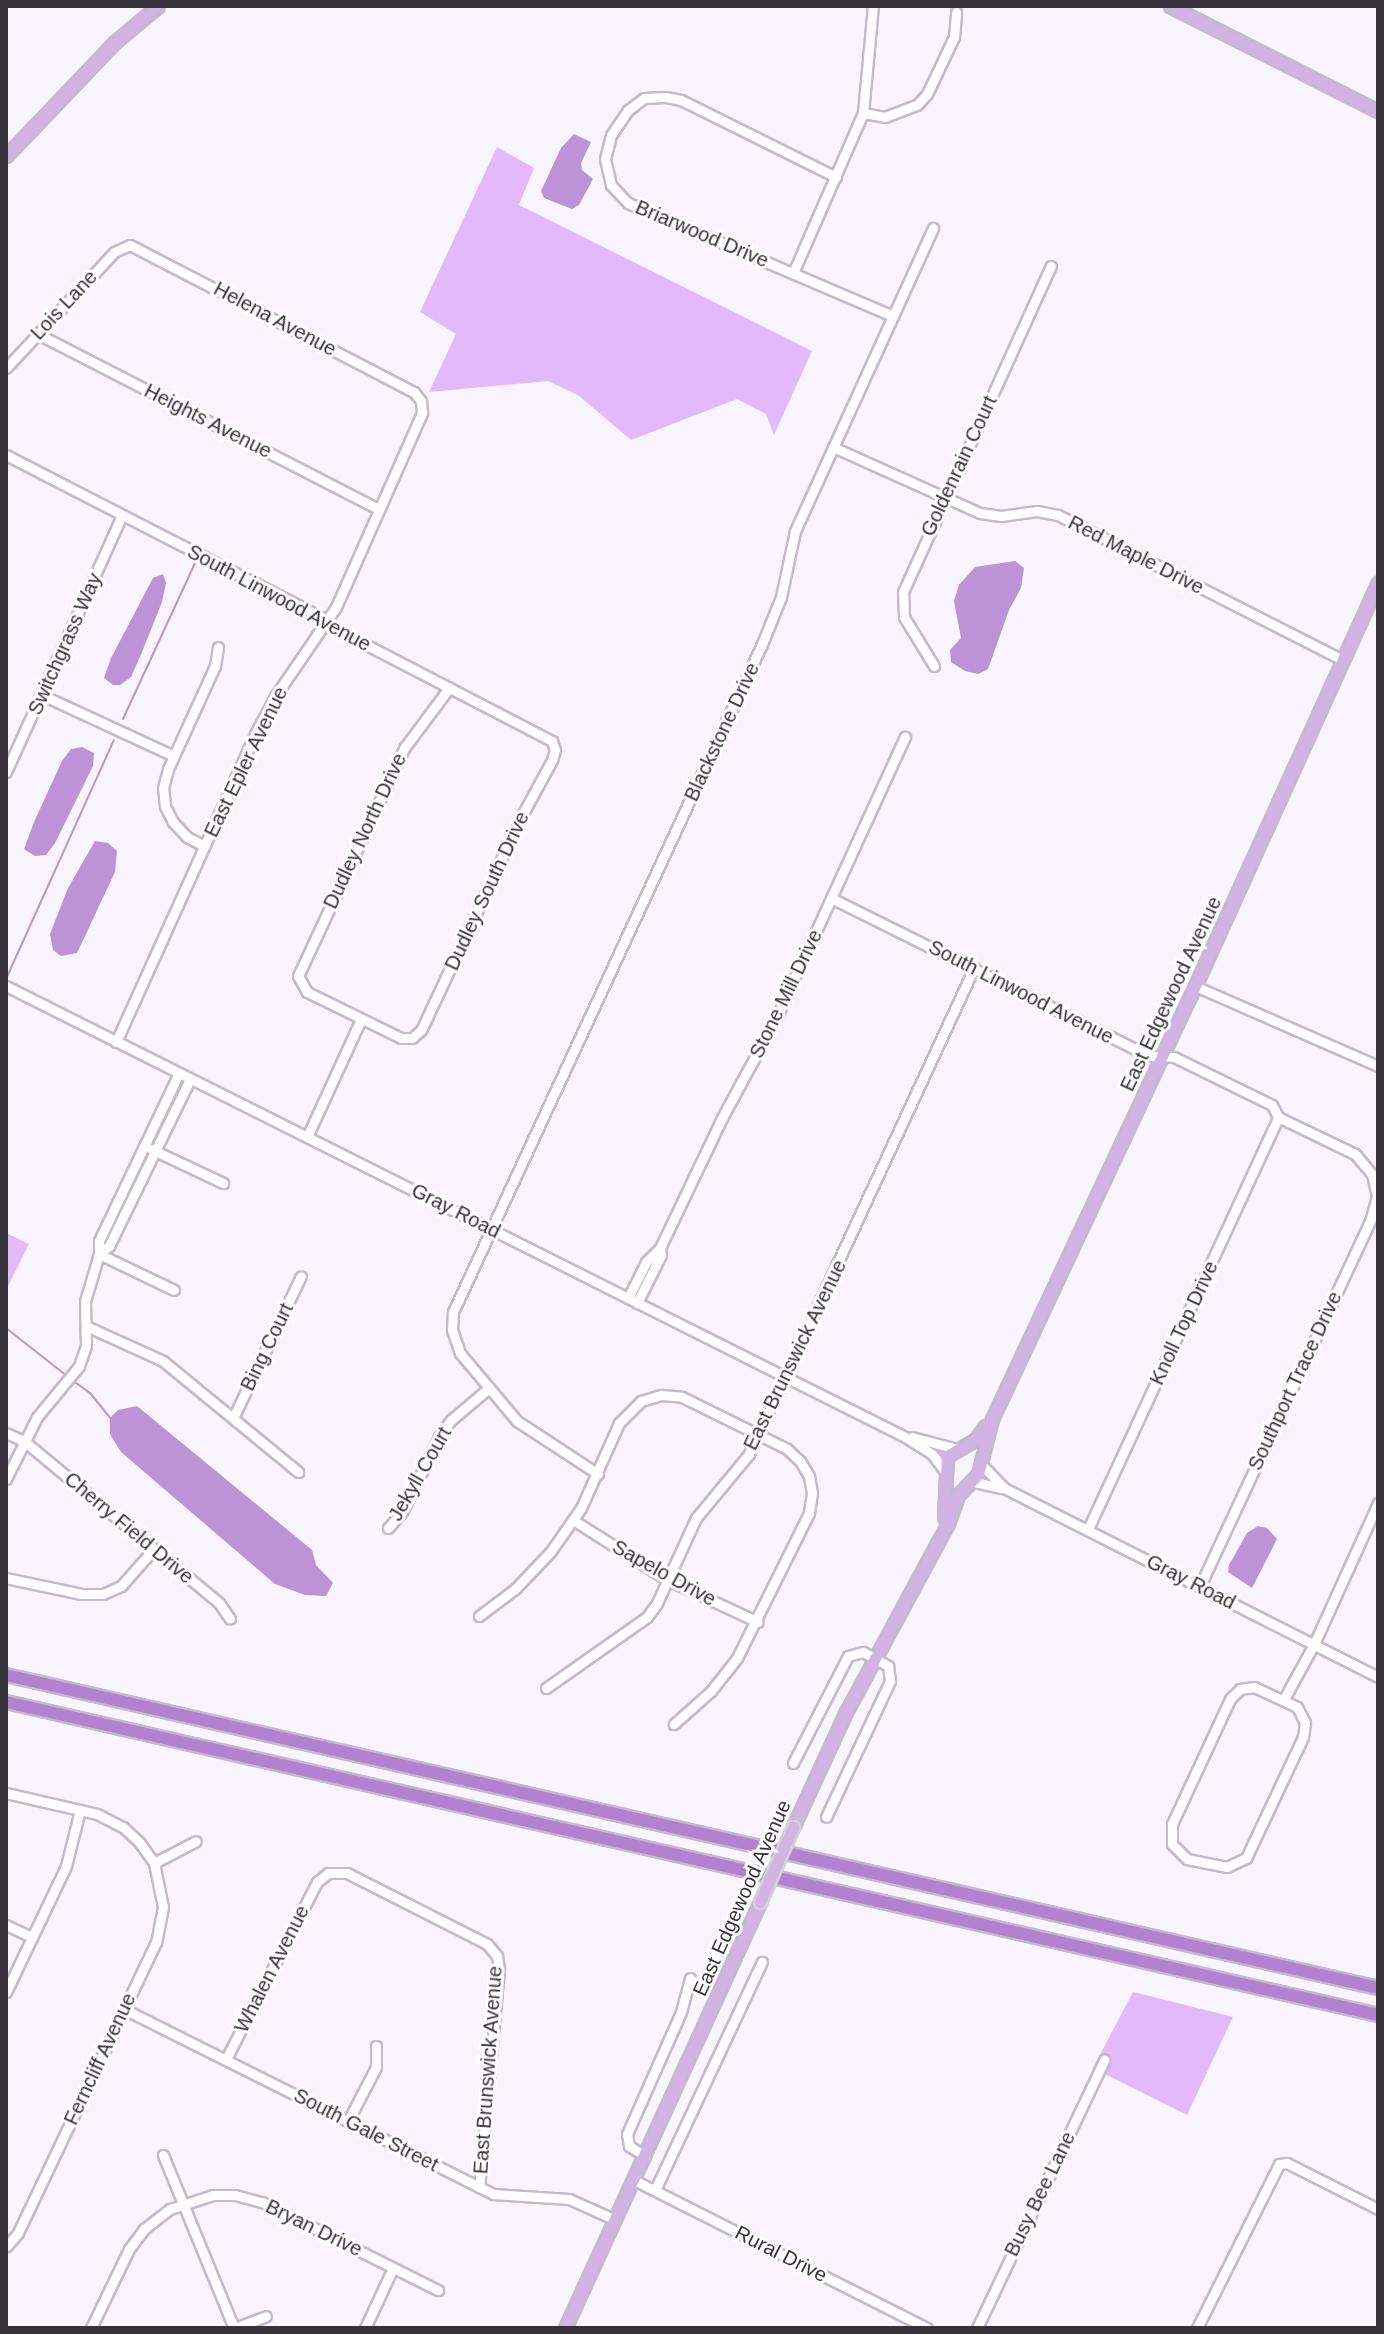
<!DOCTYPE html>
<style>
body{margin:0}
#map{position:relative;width:1384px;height:2334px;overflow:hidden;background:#f9f4fd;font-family:Arial,sans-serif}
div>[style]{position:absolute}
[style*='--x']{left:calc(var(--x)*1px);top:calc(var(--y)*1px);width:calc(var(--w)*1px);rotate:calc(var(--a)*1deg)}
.green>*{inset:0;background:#e2bafc}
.water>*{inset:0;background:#bd93d8}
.stream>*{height:2px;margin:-1px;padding:0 1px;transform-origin:1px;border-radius:1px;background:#bd93d8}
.roads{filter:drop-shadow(2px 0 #c5b9ce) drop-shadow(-2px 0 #c5b9ce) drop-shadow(0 2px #c5b9ce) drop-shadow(0 -2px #c5b9ce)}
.minor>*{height:9px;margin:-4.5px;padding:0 4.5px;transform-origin:4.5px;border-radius:4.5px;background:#fff}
.major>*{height:11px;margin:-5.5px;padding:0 5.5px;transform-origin:5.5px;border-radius:5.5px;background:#d1b4e3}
.highway>*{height:12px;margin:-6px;padding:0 6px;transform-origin:6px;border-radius:6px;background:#b282d1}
.bridges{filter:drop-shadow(2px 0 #d3d1d3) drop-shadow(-2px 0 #d3d1d3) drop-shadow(0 2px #d3d1d3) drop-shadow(0 -2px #d3d1d3)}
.major-bridge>*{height:11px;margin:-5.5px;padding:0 5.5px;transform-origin:5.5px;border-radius:5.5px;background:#d1b4e3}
span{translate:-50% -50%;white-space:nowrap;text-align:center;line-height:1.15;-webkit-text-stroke:6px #fff;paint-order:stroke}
.street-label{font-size:20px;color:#363039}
.frame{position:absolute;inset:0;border:8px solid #363039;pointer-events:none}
</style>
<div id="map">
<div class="green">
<div style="clip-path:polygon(497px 147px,534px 168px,519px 205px,812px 351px,774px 435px,766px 414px,737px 399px,631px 440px,578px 395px,548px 381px,429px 392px,456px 334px,420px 312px)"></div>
<div style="clip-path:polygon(6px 1233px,29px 1244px,6px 1290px)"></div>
<div style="clip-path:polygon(1133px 1992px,1233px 2017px,1187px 2115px,1093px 2068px)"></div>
</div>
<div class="water">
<div style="clip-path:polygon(574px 134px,591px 142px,581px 163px,582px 170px,593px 179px,579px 205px,572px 209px,544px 198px,541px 191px,561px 148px)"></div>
<div style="clip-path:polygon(1015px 561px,1024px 568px,1021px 588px,1009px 610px,988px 669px,978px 674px,965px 671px,951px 662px,950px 650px,961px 638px,954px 601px,959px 585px,975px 567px)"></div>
<div style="clip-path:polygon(163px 574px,166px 583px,162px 602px,142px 652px,131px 677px,120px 685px,113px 685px,104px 678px,111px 658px,153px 578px)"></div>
<div style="clip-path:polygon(82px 747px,94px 753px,93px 766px,55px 843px,46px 855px,35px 856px,24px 849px,34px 822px,62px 761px,71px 749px)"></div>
<div style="clip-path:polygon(95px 841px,108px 843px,117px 851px,115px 872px,77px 953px,61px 956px,53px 950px,50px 934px,68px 888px)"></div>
<div style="clip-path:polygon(137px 1406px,312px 1550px,316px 1565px,333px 1583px,326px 1596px,305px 1595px,275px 1584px,121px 1452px,110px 1434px,110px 1418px,118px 1410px)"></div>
<div style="clip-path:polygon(1258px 1526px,1267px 1528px,1277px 1539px,1252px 1588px,1228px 1572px,1229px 1565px,1247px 1533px)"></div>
</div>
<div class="stream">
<div style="--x:123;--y:719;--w:179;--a:-65.2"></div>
<div style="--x:6;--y:979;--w:262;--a:-65.7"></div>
<div style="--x:6;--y:1328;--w:78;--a:38.2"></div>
<div style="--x:72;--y:1380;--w:22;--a:36"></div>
<div style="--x:90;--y:1393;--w:32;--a:51"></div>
</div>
<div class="roads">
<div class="minor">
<div style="--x:863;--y:113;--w:22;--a:10"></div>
<div style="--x:885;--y:117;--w:34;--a:-21"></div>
<div style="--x:917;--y:105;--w:15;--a:-48"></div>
<div style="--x:927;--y:94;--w:63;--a:-64.7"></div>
<div style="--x:954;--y:37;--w:25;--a:-85"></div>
<div style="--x:836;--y:177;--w:173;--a:-153.6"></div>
<div style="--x:681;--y:100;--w:16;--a:-169"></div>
<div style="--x:665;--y:97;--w:21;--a:177"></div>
<div style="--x:644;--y:98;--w:20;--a:143"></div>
<div style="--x:628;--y:110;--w:30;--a:124"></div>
<div style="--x:611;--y:135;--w:25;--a:104"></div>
<div style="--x:605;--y:159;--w:27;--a:77"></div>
<div style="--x:611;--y:185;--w:25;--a:47"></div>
<div style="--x:628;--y:203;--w:288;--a:23.1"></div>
<div style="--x:793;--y:273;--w:175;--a:-66.4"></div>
<div style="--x:863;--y:113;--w:107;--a:-84.7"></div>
<div style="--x:38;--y:334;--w:382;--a:27.2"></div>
<div style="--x:6;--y:368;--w:158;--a:-47"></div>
<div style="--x:114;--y:252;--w:17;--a:-24"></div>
<div style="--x:130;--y:245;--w:320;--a:27.4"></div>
<div style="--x:414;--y:392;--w:11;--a:52"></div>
<div style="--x:421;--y:401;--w:12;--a:85"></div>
<div style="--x:422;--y:413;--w:212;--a:113.9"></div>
<div style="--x:336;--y:607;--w:107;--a:124.3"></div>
<div style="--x:276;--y:695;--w:44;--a:118.3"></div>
<div style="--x:255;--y:734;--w:338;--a:114.3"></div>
<div style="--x:833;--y:447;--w:161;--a:24.2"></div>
<div style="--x:980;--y:513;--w:21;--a:8"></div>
<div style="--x:1001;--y:516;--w:36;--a:-8"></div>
<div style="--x:1037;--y:511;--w:21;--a:11"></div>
<div style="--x:1058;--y:515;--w:320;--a:27"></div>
<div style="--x:6;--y:455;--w:352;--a:27.2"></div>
<div style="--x:319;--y:616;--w:17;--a:40"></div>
<div style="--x:332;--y:627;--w:248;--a:27.4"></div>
<div style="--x:552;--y:741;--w:9;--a:72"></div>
<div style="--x:555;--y:750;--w:10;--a:107"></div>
<div style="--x:552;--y:760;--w:67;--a:118.5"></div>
<div style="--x:520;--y:819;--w:233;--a:115.1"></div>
<div style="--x:421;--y:1030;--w:12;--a:138"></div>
<div style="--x:412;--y:1038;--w:11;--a:180"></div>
<div style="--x:401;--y:1038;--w:105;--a:-153.9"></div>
<div style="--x:307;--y:992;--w:18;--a:-119"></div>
<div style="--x:298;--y:976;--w:253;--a:-65"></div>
<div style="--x:405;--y:747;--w:74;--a:-53.3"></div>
<div style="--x:934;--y:666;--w:57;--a:-121.5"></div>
<div style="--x:904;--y:617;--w:25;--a:-92"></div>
<div style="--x:903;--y:592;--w:358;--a:-65.6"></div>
<div style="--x:42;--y:695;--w:145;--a:24.8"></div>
<div style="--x:6;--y:772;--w:282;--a:-65.7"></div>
<div style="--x:204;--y:846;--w:19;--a:-152"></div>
<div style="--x:187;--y:837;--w:21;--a:-133"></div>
<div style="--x:173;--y:822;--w:18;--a:-117"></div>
<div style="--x:165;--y:806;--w:18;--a:-96"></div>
<div style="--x:163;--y:788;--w:20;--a:-75"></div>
<div style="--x:168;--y:769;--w:113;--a:-65.5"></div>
<div style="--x:215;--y:666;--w:19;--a:-81"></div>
<div style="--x:831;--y:898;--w:355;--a:26.4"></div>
<div style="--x:1149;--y:1056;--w:25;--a:2"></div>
<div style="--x:1174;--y:1057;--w:109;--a:26.1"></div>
<div style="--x:1272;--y:1105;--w:13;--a:63"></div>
<div style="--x:1278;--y:1117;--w:85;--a:25.7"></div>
<div style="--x:1355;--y:1154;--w:26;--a:50"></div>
<div style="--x:1372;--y:1174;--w:23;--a:77"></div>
<div style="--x:1377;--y:1196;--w:24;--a:105"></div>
<div style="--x:1371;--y:1219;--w:405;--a:115"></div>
<div style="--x:6;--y:986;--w:1006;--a:26.64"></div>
<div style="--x:905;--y:1437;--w:32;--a:32"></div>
<div style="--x:932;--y:1454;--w:21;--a:53"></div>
<div style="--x:1195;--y:986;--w:200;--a:23.6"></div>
<div style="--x:179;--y:1073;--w:186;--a:115.5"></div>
<div style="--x:99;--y:1241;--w:13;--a:90"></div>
<div style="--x:99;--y:1254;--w:13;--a:-39"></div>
<div style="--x:109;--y:1246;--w:186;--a:-64.1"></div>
<div style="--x:307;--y:1137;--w:130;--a:-65.4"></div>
<div style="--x:151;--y:1149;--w:80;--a:25.3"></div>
<div style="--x:660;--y:1248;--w:144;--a:-64.5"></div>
<div style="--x:722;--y:1118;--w:118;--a:-61.7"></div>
<div style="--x:778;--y:1014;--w:305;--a:-65.4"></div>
<div style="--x:628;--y:1298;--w:40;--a:-63.4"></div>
<div style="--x:646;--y:1262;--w:20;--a:-45"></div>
<div style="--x:660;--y:1248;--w:7;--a:82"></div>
<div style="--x:661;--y:1255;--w:54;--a:116.6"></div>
<div style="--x:86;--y:1326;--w:85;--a:24.4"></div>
<div style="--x:163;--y:1361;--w:175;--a:39.4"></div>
<div style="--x:233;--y:1418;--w:157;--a:-64.4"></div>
<div style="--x:6;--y:1433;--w:20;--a:24"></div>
<div style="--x:24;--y:1441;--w:254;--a:39.7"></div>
<div style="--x:219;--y:1603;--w:19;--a:55"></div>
<div style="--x:912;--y:1437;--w:47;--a:14.9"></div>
<div style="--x:980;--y:1463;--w:35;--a:46"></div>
<div style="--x:1004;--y:1488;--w:419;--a:26.8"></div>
<div style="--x:598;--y:1474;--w:97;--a:-146.8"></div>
<div style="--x:517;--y:1421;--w:89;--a:-130"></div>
<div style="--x:460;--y:1353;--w:24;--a:-109"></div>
<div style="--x:452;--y:1330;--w:18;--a:-87"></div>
<div style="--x:453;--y:1312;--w:736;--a:-65.18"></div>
<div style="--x:762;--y:644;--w:51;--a:-68"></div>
<div style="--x:781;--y:597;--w:67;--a:-78"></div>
<div style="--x:795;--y:531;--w:333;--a:-65.5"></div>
<div style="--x:6;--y:1479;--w:69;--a:-63.4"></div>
<div style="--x:37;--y:1417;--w:66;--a:-50.5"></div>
<div style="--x:79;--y:1366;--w:21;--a:-71"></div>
<div style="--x:86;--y:1346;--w:45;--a:-91.3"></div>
<div style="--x:85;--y:1301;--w:49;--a:-73.4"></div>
<div style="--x:99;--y:1254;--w:83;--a:25.6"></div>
<div style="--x:970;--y:1481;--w:32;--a:13"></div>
<div style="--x:573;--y:1520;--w:112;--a:32.3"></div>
<div style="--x:668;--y:1580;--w:99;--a:25"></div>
<div style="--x:388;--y:1528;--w:21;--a:-49"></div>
<div style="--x:402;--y:1512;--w:86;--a:-63.7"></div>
<div style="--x:440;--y:1435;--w:19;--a:-54"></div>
<div style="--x:451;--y:1420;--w:50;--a:-40.1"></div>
<div style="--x:1088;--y:1529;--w:454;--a:-65.2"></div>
<div style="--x:6;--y:1578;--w:77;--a:12"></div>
<div style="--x:81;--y:1594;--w:22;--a:0"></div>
<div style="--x:103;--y:1594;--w:20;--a:-24"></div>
<div style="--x:121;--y:1586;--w:48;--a:-48.4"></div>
<div style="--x:479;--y:1616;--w:45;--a:-36.9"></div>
<div style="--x:515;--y:1589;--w:52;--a:-46.5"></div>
<div style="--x:551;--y:1551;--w:52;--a:-55.1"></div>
<div style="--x:581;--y:1508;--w:93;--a:-65.9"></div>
<div style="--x:619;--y:1423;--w:31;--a:-45"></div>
<div style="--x:641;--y:1401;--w:21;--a:-17"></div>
<div style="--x:661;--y:1395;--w:21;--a:5"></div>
<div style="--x:682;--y:1397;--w:117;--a:26.3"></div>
<div style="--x:787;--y:1449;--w:18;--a:43"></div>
<div style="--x:800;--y:1461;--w:17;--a:59"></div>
<div style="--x:809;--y:1476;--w:17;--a:80"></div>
<div style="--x:812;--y:1493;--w:20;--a:99"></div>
<div style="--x:809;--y:1513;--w:162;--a:116.4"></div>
<div style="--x:737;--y:1658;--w:42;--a:128.2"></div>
<div style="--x:711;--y:1691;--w:50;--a:138.3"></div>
<div style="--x:1254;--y:1687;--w:47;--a:24.9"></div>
<div style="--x:1297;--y:1707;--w:18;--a:63"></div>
<div style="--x:1305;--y:1723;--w:14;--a:98"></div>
<div style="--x:1303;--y:1737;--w:134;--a:115.2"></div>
<div style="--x:1246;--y:1858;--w:21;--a:155"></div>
<div style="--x:1227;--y:1867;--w:41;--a:-168.7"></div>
<div style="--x:1187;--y:1859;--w:21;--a:-135"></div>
<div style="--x:1172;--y:1844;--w:20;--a:-90"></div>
<div style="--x:1172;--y:1824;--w:138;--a:-65.1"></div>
<div style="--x:1230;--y:1699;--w:14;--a:-45"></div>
<div style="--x:1240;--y:1689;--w:14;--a:-8"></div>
<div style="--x:546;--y:1688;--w:123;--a:-35.1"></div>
<div style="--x:647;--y:1617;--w:17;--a:-54"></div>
<div style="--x:657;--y:1603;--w:94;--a:-65.4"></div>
<div style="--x:696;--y:1518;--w:83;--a:-50.4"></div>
<div style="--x:749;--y:1454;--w:536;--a:-65.16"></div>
<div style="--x:1284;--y:1699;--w:63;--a:-61.4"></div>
<div style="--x:1314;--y:1644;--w:155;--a:-65.6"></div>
<div style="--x:793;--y:1763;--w:120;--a:-62.8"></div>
<div style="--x:848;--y:1656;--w:16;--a:-15"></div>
<div style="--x:863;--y:1652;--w:29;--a:29"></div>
<div style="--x:888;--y:1666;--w:15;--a:82"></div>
<div style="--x:890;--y:1681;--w:150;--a:115.2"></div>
<div style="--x:6;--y:1793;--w:93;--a:13"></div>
<div style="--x:97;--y:1814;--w:29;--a:27"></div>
<div style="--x:123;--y:1827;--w:22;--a:43"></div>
<div style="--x:139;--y:1842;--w:26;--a:54"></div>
<div style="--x:154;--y:1863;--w:45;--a:78.4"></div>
<div style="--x:163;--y:1907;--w:36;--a:101"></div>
<div style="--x:156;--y:1942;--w:322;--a:115.4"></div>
<div style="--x:18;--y:2233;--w:18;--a:131"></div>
<div style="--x:154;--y:1863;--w:47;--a:-27.6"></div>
<div style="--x:6;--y:1925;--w:29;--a:25"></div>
<div style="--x:6;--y:1992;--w:140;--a:-64.5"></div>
<div style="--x:66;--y:1866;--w:58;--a:-76"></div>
<div style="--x:124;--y:2009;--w:413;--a:26.6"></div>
<div style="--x:493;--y:2194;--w:76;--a:3.8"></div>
<div style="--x:569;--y:2199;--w:51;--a:24.1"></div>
<div style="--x:226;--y:2059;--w:199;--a:-62.8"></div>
<div style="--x:317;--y:1882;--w:14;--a:-39"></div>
<div style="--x:328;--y:1873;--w:19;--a:0"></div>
<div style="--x:347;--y:1873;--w:157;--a:26.9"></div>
<div style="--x:487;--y:1944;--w:16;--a:50"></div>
<div style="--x:497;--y:1956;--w:13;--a:81"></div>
<div style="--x:499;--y:1969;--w:219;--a:95.2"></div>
<div style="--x:348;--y:2121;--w:61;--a:-62.6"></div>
<div style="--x:376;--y:2067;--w:21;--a:-90"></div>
<div style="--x:163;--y:2155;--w:187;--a:67.7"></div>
<div style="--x:645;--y:2156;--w:19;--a:-148"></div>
<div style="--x:629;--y:2146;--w:12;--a:-99"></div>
<div style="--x:627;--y:2134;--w:133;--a:-66.1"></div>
<div style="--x:681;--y:2012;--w:35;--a:-75"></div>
<div style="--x:634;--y:2180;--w:328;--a:26.8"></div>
<div style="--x:655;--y:2190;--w:252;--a:-64.9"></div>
<div style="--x:91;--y:2328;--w:88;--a:-64.3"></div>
<div style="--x:129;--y:2249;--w:25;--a:-53"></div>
<div style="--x:144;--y:2229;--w:33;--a:-38"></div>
<div style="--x:170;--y:2209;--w:45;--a:-18"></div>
<div style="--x:213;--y:2195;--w:22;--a:0"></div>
<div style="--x:235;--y:2195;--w:28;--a:15"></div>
<div style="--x:262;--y:2202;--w:197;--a:26.6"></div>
<div style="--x:235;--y:2328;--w:33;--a:-21"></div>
<div style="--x:365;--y:2328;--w:66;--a:-65"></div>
<div style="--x:977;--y:2328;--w:297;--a:-64.6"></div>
<div style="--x:1197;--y:2328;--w:183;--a:-63.4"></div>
<div style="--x:1279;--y:2164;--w:8;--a:-7"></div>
<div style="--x:1287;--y:2163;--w:102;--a:26.8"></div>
</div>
<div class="major">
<div style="--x:1170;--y:6;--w:233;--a:26.8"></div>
<div style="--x:6;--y:156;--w:158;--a:-46.3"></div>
<div style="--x:115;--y:42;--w:56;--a:-39.9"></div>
<div style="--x:944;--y:1517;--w:61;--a:-87.2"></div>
<div style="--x:947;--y:1456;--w:32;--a:-30"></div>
<div style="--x:975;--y:1440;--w:17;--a:-54"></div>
<div style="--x:793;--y:1827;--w:127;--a:-65.3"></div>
<div style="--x:846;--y:1712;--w:215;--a:-61.6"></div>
<div style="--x:948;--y:1523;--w:30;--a:-70"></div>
<div style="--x:958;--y:1495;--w:29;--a:-46"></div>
<div style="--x:978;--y:1474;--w:57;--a:-75.7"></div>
<div style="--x:992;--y:1419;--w:466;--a:-64.9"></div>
<div style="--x:1190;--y:997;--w:455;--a:-65.6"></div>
<div style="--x:565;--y:2328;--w:469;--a:-65.4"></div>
</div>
<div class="highway">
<div style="--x:6;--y:1675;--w:1407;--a:12.85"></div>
<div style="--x:6;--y:1702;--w:1407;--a:12.85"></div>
</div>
</div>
<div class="bridges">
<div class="major-bridge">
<div style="--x:760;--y:1902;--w:82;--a:-66.3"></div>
</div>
</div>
<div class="street-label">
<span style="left:702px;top:234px;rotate:23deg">Briarwood Drive</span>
<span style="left:64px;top:305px;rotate:-47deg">Lois Lane</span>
<span style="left:275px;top:319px;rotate:28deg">Helena Avenue</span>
<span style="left:208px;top:421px;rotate:27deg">Heights Avenue</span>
<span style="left:959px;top:466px;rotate:-65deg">Goldenrain Court</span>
<span style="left:1136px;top:555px;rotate:27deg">Red Maple Drive</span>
<span style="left:279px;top:598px;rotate:28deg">South Linwood Avenue</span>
<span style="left:65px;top:644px;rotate:-66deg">Switchgrass Way</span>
<span style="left:722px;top:732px;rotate:-65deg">Blackstone Drive</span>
<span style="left:246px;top:762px;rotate:-64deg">East Epler Avenue</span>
<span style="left:365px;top:831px;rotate:-65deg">Dudley North Drive</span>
<span style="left:487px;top:891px;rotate:-65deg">Dudley South Drive</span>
<span style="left:1021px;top:992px;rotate:27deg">South Linwood Avenue</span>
<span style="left:786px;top:994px;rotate:-64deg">Stone Mill Drive</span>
<span style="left:1171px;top:994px;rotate:-65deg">East Edgewood Avenue</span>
<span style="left:456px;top:1211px;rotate:27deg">Gray Road</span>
<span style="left:1184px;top:1323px;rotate:-65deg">Knoll Top Drive</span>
<span style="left:267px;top:1347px;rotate:-64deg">Bing Court</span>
<span style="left:795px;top:1355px;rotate:-64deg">East Brunswick Avenue</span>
<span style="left:1295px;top:1381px;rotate:-65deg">Southport Trace Drive</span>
<span style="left:420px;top:1474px;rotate:-60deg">Jekyll Court</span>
<span style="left:129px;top:1528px;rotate:40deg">Cherry Field Drive</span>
<span style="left:664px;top:1573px;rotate:29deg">Sapelo Drive</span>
<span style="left:1191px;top:1582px;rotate:27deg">Gray Road</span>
<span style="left:742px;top:1898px;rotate:-66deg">East Edgewood Avenue</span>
<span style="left:272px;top:1969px;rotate:-63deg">Whalen Avenue</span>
<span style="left:100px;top:2059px;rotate:-65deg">Ferncliff Avenue</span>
<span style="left:488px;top:2070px;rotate:-86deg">East Brunswick Avenue</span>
<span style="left:366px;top:2130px;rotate:27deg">South Gale Street</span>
<span style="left:1040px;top:2194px;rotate:-64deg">Busy Bee Lane</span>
<span style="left:314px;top:2228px;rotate:26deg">Bryan Drive</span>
<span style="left:781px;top:2254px;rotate:27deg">Rural Drive</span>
</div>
<div class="frame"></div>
</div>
